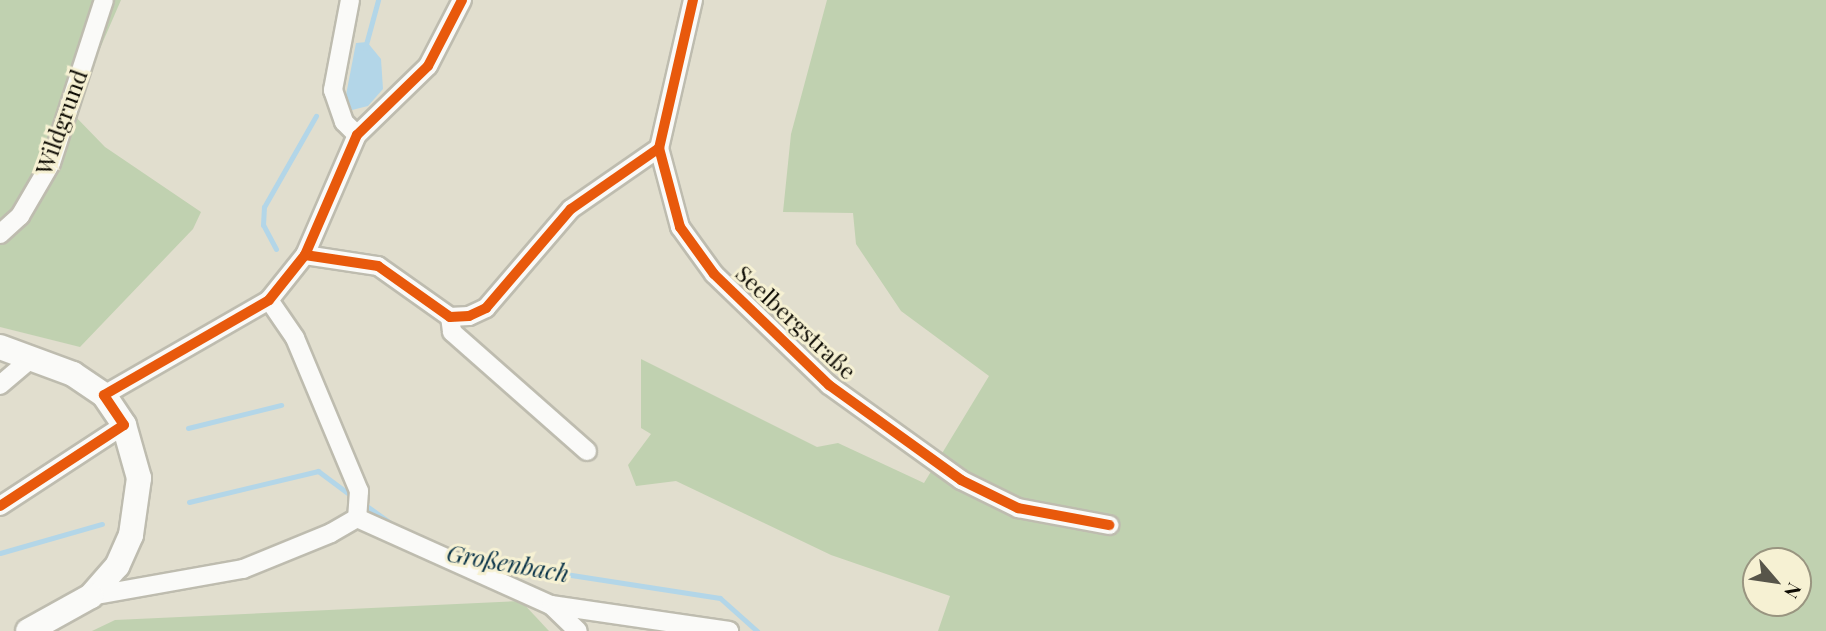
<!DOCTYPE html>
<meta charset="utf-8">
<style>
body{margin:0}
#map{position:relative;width:1826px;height:631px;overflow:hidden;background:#e1dece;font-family:"Playfair Display",serif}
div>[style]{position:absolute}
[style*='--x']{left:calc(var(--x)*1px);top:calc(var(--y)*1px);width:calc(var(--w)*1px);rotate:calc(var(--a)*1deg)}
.green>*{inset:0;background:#c0d1b0}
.water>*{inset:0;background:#b3d6e8}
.stream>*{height:5px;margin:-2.5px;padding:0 2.5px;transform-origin:2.5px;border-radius:2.5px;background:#b3d6e8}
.roads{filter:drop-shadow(2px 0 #bebcaf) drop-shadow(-2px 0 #bebcaf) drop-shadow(0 2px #bebcaf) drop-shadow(0 -2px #bebcaf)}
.street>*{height:18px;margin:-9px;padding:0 9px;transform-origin:9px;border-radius:9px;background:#fafaf8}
.secondary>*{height:24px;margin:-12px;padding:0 12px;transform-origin:12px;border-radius:12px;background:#fafaf8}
.cycleway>*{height:10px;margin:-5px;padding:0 5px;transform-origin:5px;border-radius:5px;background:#e8590c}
span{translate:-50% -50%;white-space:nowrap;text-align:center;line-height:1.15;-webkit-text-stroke:6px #f6f1d3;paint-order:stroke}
.street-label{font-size:23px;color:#0d0b03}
.water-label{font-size:24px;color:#093348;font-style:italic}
.north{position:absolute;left:1742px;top:547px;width:70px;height:70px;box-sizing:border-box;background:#f6f1d3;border:2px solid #999580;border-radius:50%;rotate:119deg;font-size:19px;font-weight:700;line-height:28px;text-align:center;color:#0d0b03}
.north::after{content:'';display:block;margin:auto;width:24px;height:32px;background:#57554a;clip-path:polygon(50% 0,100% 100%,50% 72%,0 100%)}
</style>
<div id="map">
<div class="green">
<div style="clip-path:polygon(0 0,121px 0,72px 113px,105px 147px,201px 212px,193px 229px,80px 347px,0 327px)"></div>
<div style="clip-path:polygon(evenodd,827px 0,1826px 0,1826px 631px,938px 631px,950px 596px,831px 555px,676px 481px,636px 486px,628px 465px,651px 434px,641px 428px,641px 359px,817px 447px,838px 443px,924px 483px,989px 376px,901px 311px,856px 244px,853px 213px,783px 212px,791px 134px,827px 0,1756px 561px,1798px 561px,1798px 603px,1756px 603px,1756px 561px)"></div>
<div style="clip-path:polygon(521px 601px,549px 631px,92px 631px,115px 620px)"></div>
</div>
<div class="water">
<div style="clip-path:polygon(367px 42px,381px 59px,383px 89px,368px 106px,352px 110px,346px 95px,356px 43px)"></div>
</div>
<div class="stream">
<div style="--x:365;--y:48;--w:50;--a:-74.8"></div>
<div style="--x:276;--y:249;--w:27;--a:-118"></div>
<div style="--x:263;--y:225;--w:18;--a:-87"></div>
<div style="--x:264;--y:207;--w:105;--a:-60.3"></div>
<div style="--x:188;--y:428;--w:96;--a:-13.9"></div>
<div style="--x:189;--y:502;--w:133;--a:-13.5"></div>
<div style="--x:318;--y:471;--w:44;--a:36.6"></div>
<div style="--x:361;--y:502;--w:43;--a:35.5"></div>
<div style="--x:0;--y:553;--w:106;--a:-15.9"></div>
<div style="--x:468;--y:559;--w:255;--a:8.8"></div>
<div style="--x:720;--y:598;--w:50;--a:41.7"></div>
</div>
<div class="roads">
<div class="street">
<div style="--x:350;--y:0;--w:92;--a:100.7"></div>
<div style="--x:333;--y:90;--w:34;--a:71"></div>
<div style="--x:344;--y:122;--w:18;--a:45"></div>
<div style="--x:693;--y:0;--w:152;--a:102.9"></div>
<div style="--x:659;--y:148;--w:82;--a:75.1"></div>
<div style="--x:680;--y:227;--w:58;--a:54.1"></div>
<div style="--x:714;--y:274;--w:160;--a:44"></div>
<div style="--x:829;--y:385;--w:163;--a:35.7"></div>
<div style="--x:961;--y:480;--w:64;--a:26.2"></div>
<div style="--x:1018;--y:508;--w:93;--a:10.6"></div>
<div style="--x:0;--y:234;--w:27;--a:-42"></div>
<div style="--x:20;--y:216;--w:61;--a:-59.7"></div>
<div style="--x:51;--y:163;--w:171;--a:-72"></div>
<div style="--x:305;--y:255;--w:74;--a:8.6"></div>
<div style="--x:378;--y:266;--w:88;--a:35.3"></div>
<div style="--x:450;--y:317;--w:19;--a:-3"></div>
<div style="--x:469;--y:316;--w:19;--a:-25"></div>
<div style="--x:486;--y:308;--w:130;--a:-49.4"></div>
<div style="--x:571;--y:209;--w:107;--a:-34.7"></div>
<div style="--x:269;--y:300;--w:46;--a:55.6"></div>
<div style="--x:295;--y:338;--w:166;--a:67.3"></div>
<div style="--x:359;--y:491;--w:27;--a:94"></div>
<div style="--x:450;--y:317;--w:15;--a:82"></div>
<div style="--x:452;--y:332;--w:180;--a:41.4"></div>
<div style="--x:0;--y:385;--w:43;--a:-40.3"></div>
<div style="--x:104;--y:395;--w:190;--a:-29.9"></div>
<div style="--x:269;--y:300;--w:58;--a:-51.3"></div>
<div style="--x:305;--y:255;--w:131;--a:-66.6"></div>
<div style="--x:357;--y:135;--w:99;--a:-44.2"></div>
<div style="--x:428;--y:66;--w:74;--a:-62.7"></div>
<div style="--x:0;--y:506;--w:148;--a:-33.2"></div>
<div style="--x:357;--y:518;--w:213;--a:24.2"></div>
<div style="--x:551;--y:605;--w:180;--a:8.3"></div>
<div style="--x:91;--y:596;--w:154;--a:-10.1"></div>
<div style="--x:243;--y:569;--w:95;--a:-22.2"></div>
<div style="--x:331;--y:533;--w:30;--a:-30"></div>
<div style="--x:551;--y:605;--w:37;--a:44"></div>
</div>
<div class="secondary">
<div style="--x:0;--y:347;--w:78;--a:20.3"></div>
<div style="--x:73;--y:374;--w:37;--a:34"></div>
<div style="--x:104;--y:395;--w:36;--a:56"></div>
<div style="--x:124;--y:425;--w:55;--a:74.2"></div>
<div style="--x:139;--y:478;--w:58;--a:98"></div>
<div style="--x:131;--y:535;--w:34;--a:114"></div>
<div style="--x:117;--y:566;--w:40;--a:131"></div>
<div style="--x:91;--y:596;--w:72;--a:150.9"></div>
</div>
</div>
<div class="cycleway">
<div style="--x:693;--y:0;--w:152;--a:102.9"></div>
<div style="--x:659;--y:148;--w:82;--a:75.1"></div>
<div style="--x:680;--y:227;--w:58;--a:54.1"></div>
<div style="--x:714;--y:274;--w:160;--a:44"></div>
<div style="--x:829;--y:385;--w:163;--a:35.7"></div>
<div style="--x:961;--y:480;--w:64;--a:26.2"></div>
<div style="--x:1018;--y:508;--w:93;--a:10.6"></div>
<div style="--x:305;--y:255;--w:74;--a:8.6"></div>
<div style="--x:378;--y:266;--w:88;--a:35.3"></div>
<div style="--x:450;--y:317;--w:19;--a:-3"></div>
<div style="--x:469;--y:316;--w:19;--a:-25"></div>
<div style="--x:486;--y:308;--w:130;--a:-49.4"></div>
<div style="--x:571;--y:209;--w:107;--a:-34.7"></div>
<div style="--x:0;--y:506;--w:148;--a:-33.2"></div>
<div style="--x:124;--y:425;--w:36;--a:-124"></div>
<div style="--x:104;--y:395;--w:190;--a:-29.9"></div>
<div style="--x:269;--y:300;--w:58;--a:-51.3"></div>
<div style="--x:305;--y:255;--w:131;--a:-66.6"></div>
<div style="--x:357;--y:135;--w:99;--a:-44.2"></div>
<div style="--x:428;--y:66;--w:74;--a:-62.7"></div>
</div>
<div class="street-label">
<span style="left:61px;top:122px;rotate:-70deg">Wildgrund</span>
<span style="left:796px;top:322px;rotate:43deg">Seelbergstraße</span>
</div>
<div class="water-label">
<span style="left:508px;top:563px;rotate:10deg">Großenbach</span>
</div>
<div class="north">N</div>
</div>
